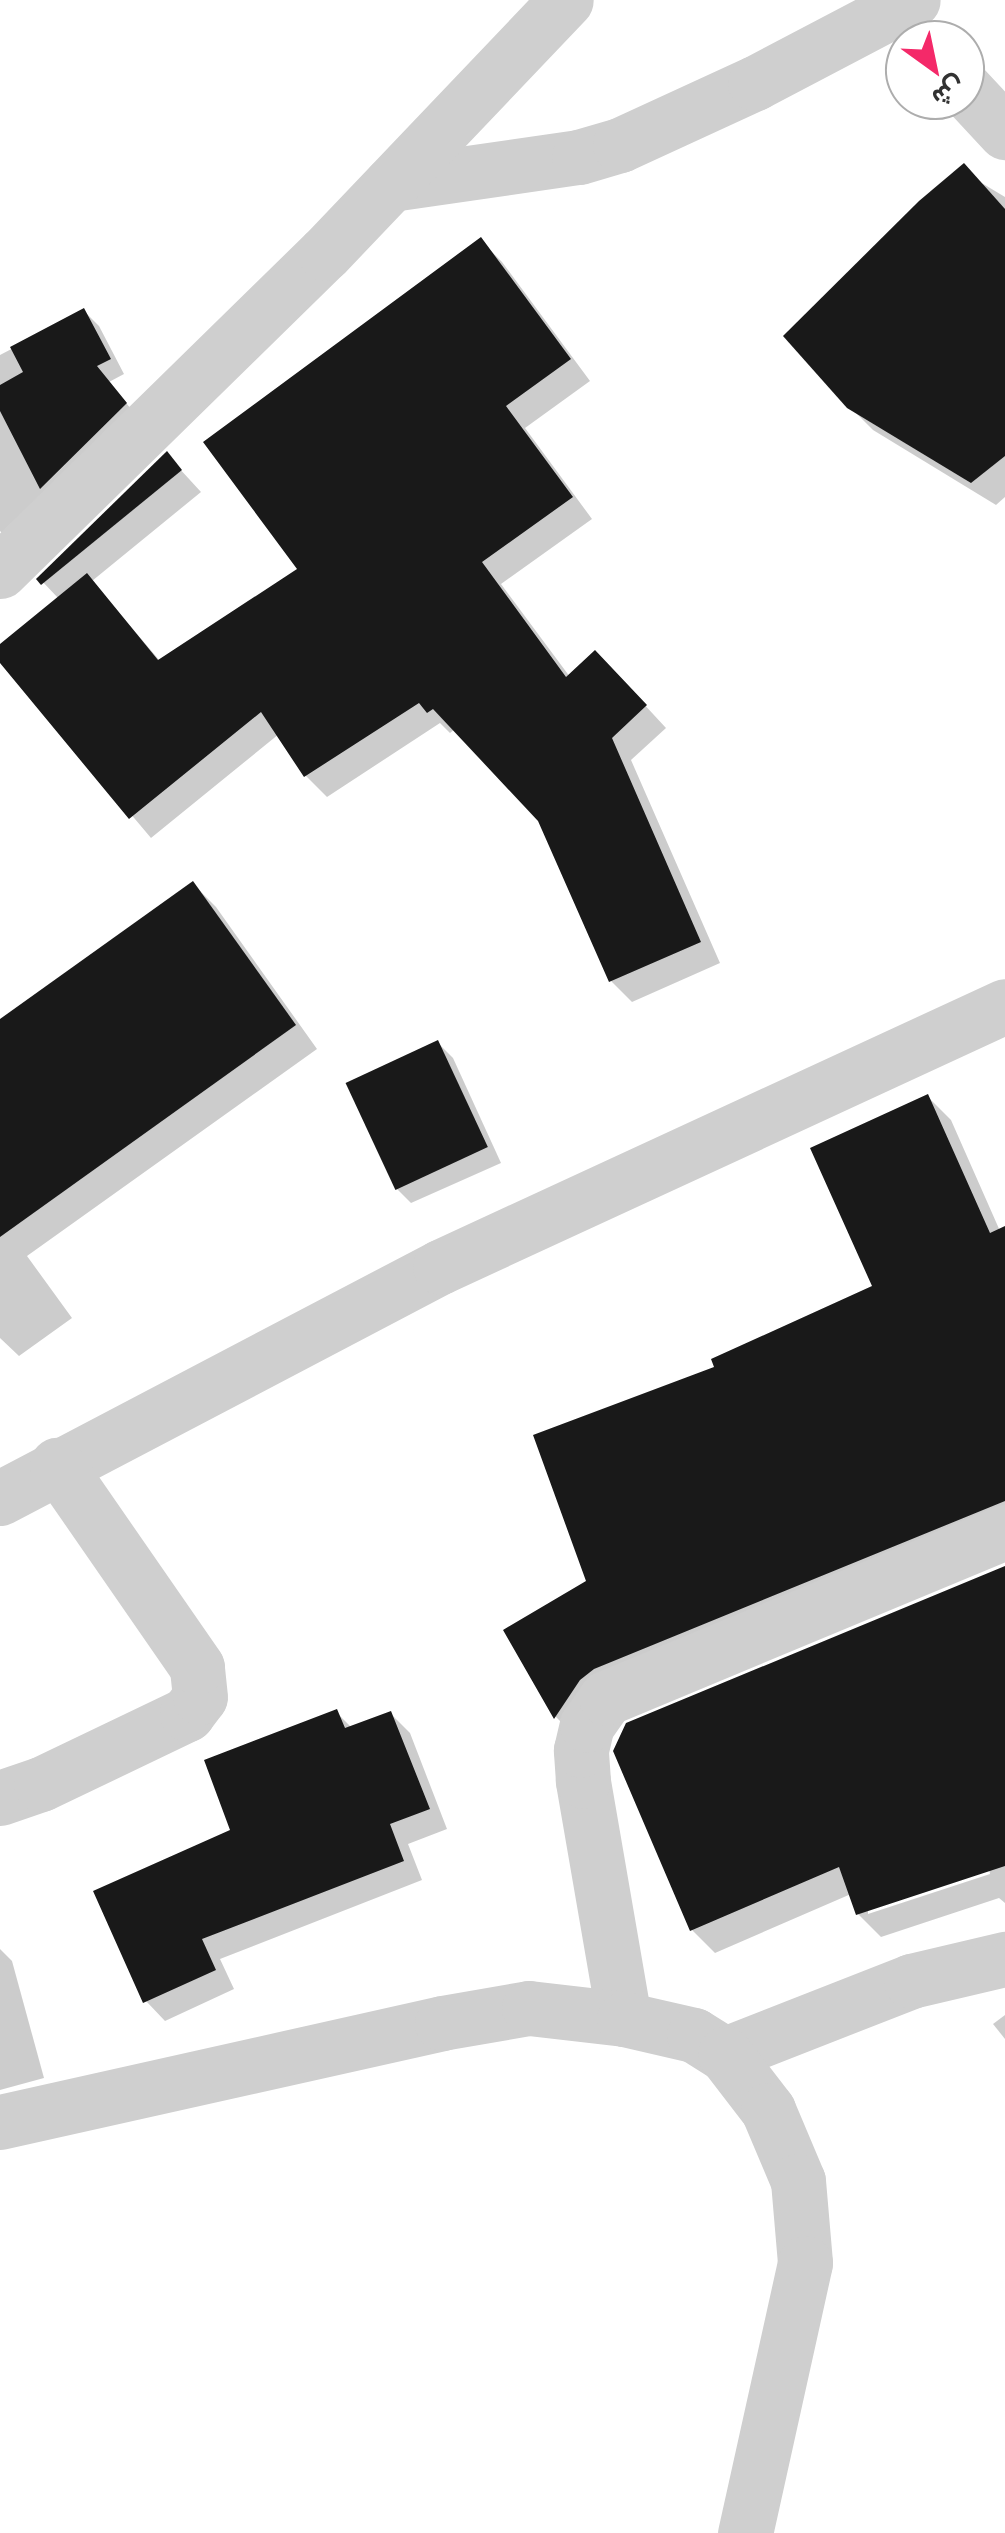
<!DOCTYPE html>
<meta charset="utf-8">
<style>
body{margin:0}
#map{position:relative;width:1005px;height:2533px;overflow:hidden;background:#fff;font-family:Commissioner,Vazirmatn,sans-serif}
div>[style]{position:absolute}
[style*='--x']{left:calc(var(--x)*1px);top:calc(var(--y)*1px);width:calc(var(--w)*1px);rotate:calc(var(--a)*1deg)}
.shadow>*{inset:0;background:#0003}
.building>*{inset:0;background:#191919;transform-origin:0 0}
.minor>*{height:55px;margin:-27.5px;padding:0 27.5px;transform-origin:27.5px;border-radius:27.5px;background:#cfcfcf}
span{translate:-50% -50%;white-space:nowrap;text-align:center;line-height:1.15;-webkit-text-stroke:10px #fff;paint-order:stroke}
.north{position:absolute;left:885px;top:20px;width:100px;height:100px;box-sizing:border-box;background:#fff;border:2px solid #adadad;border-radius:50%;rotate:147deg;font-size:28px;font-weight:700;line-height:40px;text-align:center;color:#323232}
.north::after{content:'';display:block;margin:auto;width:35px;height:45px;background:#f42969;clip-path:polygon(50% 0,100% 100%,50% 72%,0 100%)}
</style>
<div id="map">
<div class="shadow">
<div style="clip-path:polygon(960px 170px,1005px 197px,1005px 497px,996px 505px,873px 430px,849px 406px)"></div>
<div style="clip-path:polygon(481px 241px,502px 262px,590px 381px,525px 428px,592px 519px,501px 584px,570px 677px,616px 674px,666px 728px,631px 760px,720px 963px,632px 1002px,611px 981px,541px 819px,455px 729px,450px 733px,440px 723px,327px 797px,306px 776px,279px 734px,151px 838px,0 659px,0 647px,59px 599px,40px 579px,167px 455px,201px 492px,92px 581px,160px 661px,301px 570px)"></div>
<div style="clip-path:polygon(84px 311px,99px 326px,124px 374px,109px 382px,140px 420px,13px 544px,0 531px,0 355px)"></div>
<div style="clip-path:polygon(193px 884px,216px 907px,317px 1049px,27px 1256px,72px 1318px,19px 1356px,0 1338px,0 1022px)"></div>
<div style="clip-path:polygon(438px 1043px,453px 1058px,501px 1163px,411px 1203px,396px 1188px)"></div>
<div style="clip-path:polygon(928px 1097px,951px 1120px,1000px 1231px,1005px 1229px,1005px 1530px,578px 1739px,556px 1717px,507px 1631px,590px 1582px,718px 1368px,875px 1287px)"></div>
<div style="clip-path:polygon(evenodd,1005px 1569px,1005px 1903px,999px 1898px,881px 1937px,858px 1914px,851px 1894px,715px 1953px,692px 1930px,616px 1751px,628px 1725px,1005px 1569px,989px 1869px,990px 1874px,868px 1914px,868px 1909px,989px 1869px)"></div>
<div style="clip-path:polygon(336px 1712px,352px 1728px,391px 1714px,410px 1733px,447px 1829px,408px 1844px,422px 1880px,220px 1959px,234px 1989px,165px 2021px,146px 2001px,234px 1831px)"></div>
<div style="clip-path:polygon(0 1949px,12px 1961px,44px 2078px,0 2090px)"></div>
<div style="clip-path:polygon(1005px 2015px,1005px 2039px,993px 2024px)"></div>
</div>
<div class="building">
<div style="clip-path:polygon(964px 163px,1005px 209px,1005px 456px,971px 483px,847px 408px,783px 336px,919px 201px)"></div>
<div style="clip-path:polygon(481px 237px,571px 359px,506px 406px,573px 497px,482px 562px,566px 677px,595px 650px,647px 705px,612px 738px,701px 942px,609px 982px,538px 821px,433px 709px,427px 713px,419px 703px,304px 777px,261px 712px,129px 819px,0 663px,0 644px,87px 573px,158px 660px,297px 569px,203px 442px)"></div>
<div style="clip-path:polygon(84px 308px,111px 359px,97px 366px,127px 403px,40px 489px,0 411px,0 385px,23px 372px,10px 347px)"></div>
<div style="clip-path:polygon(167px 451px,182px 470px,41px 585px,36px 579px)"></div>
<div style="clip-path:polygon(193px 881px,296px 1025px,0 1237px,0 1019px)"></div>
<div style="left:438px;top:1040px;width:118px;height:102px;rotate:65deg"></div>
<div style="clip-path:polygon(928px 1094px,990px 1233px,1005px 1226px,1005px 1501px,594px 1669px,580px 1680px,554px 1719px,503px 1630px,586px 1581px,533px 1435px,714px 1367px,711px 1359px,872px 1286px,810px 1148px)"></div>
<div style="clip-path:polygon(1005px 1566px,1005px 1866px,856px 1915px,839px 1867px,690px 1931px,613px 1751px,626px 1723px)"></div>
<div style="clip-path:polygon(337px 1709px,345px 1728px,391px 1711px,430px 1809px,390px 1824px,404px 1861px,202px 1939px,216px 1970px,143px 2003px,93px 1891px,230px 1830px,204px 1760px)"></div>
</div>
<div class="minor">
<div style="--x:965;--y:89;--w:59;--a:47.1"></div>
<div style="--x:391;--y:184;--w:190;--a:-8.2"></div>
<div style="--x:579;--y:157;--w:43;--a:-16.3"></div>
<div style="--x:620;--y:145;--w:149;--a:-24.7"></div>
<div style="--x:755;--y:83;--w:178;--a:-27.7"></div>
<div style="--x:0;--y:571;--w:455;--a:-44.4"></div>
<div style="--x:325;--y:253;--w:349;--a:-46.4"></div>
<div style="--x:0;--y:1498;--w:497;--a:-27.7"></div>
<div style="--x:440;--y:1267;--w:622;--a:-24.79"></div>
<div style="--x:0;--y:1798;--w:43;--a:-18.9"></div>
<div style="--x:41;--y:1784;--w:162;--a:-25.6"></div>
<div style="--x:187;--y:1714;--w:21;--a:-53"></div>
<div style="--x:200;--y:1697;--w:30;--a:-96"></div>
<div style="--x:197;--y:1667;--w:246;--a:-124.7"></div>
<div style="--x:624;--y:2019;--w:242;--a:-99.8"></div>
<div style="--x:583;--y:1781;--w:31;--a:-94"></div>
<div style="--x:581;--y:1750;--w:26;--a:-77"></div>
<div style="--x:587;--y:1725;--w:33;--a:-55"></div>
<div style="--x:606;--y:1698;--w:432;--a:-22.6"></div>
<div style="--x:725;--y:2054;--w:200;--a:-21.4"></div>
<div style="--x:911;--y:1981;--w:97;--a:-13.2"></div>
<div style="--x:0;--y:2122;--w:453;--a:-12.6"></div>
<div style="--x:442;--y:2023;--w:88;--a:-9.8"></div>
<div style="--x:529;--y:2008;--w:96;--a:6.6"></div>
<div style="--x:624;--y:2019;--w:72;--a:12.9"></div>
<div style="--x:694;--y:2035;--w:36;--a:32"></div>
<div style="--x:725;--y:2054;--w:71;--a:52.5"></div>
<div style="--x:768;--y:2110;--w:77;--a:67.1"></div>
<div style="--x:798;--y:2181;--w:82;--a:85.1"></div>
<div style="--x:805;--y:2263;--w:277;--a:102.5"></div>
</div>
<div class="north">ش</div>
</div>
